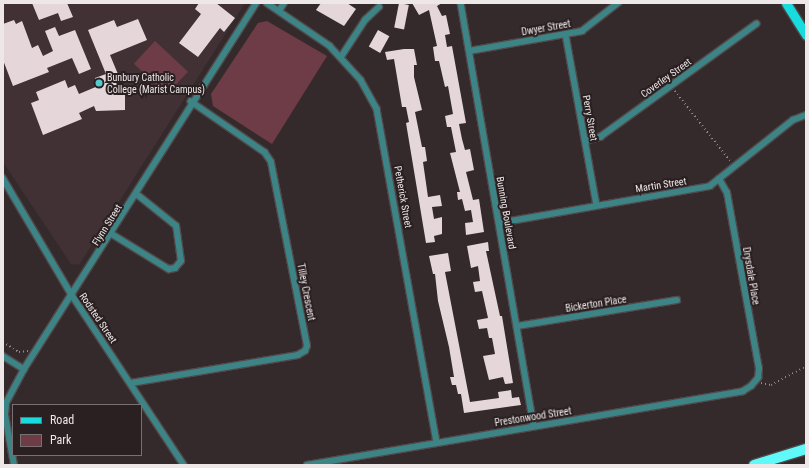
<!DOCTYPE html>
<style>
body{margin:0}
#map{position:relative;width:809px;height:468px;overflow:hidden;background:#342a2b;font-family:"Roboto Condensed",sans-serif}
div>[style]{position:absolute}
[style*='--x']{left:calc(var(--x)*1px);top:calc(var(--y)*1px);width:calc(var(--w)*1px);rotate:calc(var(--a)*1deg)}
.built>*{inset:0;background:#423134}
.green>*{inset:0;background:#6e3c46;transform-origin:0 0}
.building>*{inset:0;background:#e5d7d9;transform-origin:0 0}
.path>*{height:1.5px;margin-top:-0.75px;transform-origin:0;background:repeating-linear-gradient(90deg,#92898a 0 1px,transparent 0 4px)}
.roads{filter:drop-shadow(1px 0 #524849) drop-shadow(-1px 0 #524849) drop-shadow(0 1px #524849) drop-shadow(0 -1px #524849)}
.street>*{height:5.5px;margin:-2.75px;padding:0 2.75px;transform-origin:2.75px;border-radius:2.75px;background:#3c8485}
.primary>*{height:9px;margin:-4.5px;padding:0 4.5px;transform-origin:4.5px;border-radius:4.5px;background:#16dcde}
.highway>*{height:10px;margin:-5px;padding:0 5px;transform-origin:5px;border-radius:5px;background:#60f9fa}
.dots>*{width:11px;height:11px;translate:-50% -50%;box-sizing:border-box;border:2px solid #2a2022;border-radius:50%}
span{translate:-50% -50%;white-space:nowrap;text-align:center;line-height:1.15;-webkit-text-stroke:4px #2a2022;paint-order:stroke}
.street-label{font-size:10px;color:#eee7e7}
.poi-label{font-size:10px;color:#eee7e7}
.left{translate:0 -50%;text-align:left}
.frame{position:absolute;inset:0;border:4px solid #eee7e7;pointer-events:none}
.legend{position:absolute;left:12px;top:404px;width:130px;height:52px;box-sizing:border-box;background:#2a2022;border:1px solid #787071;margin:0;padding:5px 7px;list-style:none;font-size:12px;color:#eee7e7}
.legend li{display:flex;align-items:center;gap:8px;height:20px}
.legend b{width:20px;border:1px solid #787071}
</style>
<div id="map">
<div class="built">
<div style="clip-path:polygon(3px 3px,245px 3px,79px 265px,71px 264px,3px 162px)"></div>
</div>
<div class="green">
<div style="clip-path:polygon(267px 21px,327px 56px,272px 144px,213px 106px,211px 94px,258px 23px)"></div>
<div style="left:155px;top:41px;width:45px;height:31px;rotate:43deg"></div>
</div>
<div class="building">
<div style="clip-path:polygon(32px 3px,67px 3px,73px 17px,61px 21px,58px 13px,39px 20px)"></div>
<div style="clip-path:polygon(199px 3px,216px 3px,235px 18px,224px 32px,220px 28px,198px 57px,179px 43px,201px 14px,195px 9px)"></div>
<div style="clip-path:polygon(321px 3px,347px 3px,356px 9px,344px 26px,316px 10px)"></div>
<div style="left:399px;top:3px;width:10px;height:25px;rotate:11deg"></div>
<div style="clip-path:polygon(412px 3px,442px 3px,437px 6px,442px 16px,446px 15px,450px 34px,445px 35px,447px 47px,452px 46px,466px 123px,459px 124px,462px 139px,465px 150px,470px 149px,474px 170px,466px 172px,473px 200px,479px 199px,484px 232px,466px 235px,465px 223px,473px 222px,471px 210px,465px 211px,462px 199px,458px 200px,457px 192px,460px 192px,450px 153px,456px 152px,451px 127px,447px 127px,445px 116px,453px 114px,448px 86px,445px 87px,439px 61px,435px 61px,433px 47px,437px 46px,429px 10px,419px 15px)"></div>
<div style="clip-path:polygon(138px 19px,147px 40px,110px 55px,125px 91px,125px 110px,96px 111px,94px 106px,79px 113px,82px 119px,43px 135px,31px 103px,39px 100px,36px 92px,65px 80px,68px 88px,75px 85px,79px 94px,98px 86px,95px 78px,106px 74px,88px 30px,114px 20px,117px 27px)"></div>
<div style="clip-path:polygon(14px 20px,16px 24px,22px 21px,32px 48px,38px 45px,43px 56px,53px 51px,45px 31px,55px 27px,59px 36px,75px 30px,91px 69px,79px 74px,72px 58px,47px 68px,49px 72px,13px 86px,3px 60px,3px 24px)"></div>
<div style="left:378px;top:30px;width:13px;height:19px;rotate:29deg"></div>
<div style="clip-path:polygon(404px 49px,414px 49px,417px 65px,414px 65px,414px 77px,422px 110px,415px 112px,422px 147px,425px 147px,427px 161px,423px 162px,428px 197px,440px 195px,442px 206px,432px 207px,434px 219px,442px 217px,442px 234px,434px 236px,435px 242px,426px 243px,406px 123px,409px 122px,406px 107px,402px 107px,394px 59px,387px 60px,385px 52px)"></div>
<div style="clip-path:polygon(488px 242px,489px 251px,486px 251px,500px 316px,502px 316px,513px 383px,505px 384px,503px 377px,489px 380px,483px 356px,495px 354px,492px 338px,489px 338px,487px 328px,479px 329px,477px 320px,488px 318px,482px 291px,475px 292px,473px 282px,480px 281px,478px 266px,471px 268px,467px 246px)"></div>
<div style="clip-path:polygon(448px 253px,451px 271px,445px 272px,470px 402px,499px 398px,498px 392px,511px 390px,512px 398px,519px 397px,521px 405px,464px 413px,461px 394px,458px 394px,456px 385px,452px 385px,450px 377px,454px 377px,449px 347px,438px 301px,435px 274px,433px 274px,429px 256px)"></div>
</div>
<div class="path">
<div style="--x:675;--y:91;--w:90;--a:51.7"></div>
<div style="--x:3;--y:342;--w:19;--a:32"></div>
<div style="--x:19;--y:352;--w:9;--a:-6"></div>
<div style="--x:761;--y:383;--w:10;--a:11"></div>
<div style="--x:771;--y:385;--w:40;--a:-28"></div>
</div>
<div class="roads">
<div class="street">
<div style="--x:267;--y:3;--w:76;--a:34.3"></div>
<div style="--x:330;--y:46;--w:46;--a:47.6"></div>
<div style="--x:361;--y:80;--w:33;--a:61"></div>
<div style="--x:377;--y:109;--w:338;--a:79.8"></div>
<div style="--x:461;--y:3;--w:429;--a:80.2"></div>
<div style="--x:279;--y:11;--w:9;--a:-58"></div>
<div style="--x:566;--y:35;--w:173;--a:79.7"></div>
<div style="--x:469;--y:51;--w:115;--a:-10"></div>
<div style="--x:582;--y:31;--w:46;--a:-37.9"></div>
<div style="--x:341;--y:57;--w:44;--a:-57"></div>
<div style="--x:365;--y:20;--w:19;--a:-43"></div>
<div style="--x:585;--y:141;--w:16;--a:-15"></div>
<div style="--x:600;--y:137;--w:193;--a:-35.9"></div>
<div style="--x:3;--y:178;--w:136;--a:59.5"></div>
<div style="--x:72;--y:295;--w:204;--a:56.6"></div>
<div style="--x:499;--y:223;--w:214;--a:-9.9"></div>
<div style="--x:710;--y:186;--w:106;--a:-38.5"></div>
<div style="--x:793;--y:120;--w:14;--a:-21"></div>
<div style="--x:112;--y:234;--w:67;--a:31.6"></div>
<div style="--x:169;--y:269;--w:6;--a:-9"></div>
<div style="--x:175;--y:268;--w:9;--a:-49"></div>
<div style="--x:181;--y:261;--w:35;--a:-98"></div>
<div style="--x:176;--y:226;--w:51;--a:-141.3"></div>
<div style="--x:517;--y:326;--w:162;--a:-9.2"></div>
<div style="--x:3;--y:356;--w:25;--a:32"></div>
<div style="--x:131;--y:383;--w:169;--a:-9.5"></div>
<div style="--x:298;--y:355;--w:8;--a:-30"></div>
<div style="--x:305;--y:351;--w:5;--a:-68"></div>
<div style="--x:307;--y:346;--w:187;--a:-101.1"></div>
<div style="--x:271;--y:162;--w:11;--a:-124"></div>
<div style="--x:265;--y:153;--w:90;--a:-145.4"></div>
<div style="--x:14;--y:465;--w:51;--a:-100.2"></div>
<div style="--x:5;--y:415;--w:12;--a:-85"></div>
<div style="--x:6;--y:403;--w:38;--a:-62"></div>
<div style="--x:24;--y:369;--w:433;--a:-57.6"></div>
<div style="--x:307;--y:465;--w:442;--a:-9.6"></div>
<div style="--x:743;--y:391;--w:9;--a:-32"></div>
<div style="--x:751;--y:386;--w:11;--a:-49"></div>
<div style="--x:758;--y:378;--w:9;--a:-84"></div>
<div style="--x:759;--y:369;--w:179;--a:-100.3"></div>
<div style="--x:727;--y:193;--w:16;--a:-120"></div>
</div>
<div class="primary">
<div style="--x:786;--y:3;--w:38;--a:58"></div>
</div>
<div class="highway">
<div style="--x:754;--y:465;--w:54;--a:-17.1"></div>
</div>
</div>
<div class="dots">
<div style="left:99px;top:83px;background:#52cdce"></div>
</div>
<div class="street-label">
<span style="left:546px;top:28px;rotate:-10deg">Dwyer Street</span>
<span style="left:666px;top:78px;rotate:-36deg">Coverley Street</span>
<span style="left:590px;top:118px;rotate:80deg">Perry Street</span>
<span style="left:661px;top:185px;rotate:-9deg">Martin Street</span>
<span style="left:403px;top:197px;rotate:80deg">Petherick Street</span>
<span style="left:506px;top:213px;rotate:80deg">Bunning Boulevard</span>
<span style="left:107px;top:225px;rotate:-58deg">Flynn Street</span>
<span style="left:751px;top:276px;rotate:80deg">Drysdale Place</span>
<span style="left:306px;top:292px;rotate:79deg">Tilley Crescent</span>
<span style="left:596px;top:304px;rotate:-9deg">Bickerton Place</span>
<span style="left:98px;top:318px;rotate:56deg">Rodsted Street</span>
<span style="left:533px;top:417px;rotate:-9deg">Prestonwood Street</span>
</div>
<div class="poi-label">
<span class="left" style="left:107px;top:83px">Bunbury Catholic<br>College (Marist Campus)</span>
</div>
<div class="frame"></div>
<ul class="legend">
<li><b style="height:5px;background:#16dcde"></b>Road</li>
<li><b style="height:11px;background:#6e3c46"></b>Park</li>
</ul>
</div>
